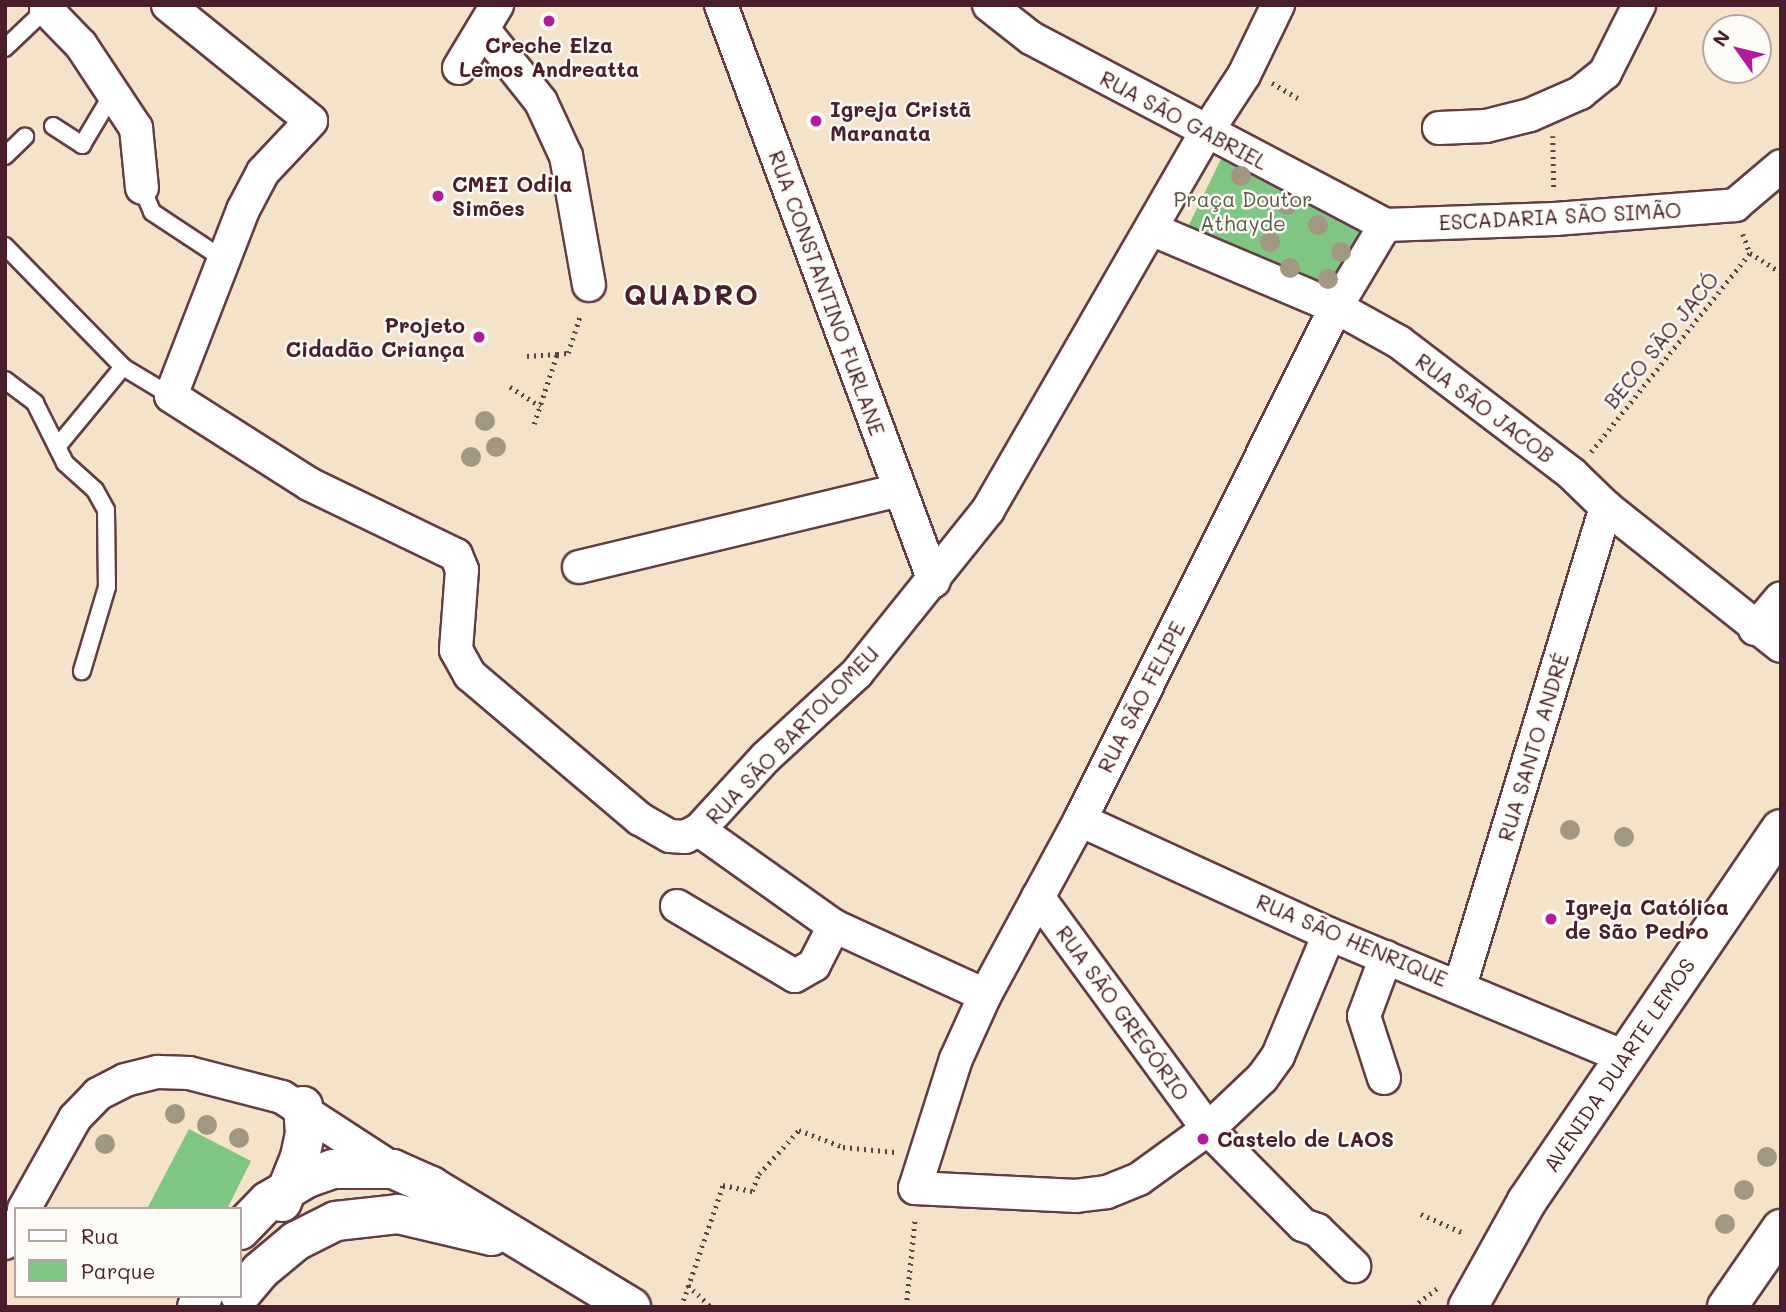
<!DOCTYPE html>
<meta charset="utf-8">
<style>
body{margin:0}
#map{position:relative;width:1786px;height:1312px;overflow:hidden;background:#f4e3c8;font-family:Mali,sans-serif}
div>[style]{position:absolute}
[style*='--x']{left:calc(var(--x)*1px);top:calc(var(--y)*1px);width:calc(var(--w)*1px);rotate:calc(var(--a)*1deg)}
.green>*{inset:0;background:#7fc682;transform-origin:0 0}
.path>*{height:4.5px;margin-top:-2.25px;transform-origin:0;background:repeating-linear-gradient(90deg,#643c43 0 2px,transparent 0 7px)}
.roads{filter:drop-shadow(2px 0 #643c43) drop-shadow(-2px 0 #643c43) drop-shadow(0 2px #643c43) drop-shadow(0 -2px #643c43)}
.service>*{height:16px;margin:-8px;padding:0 8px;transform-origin:8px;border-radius:8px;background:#fff}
.minor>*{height:32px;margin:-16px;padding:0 16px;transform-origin:16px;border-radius:16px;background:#fff}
.tertiary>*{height:38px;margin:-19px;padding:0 19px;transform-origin:19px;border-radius:19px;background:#fff}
.secondary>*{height:38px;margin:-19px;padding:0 19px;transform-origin:19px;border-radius:19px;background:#fff}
.primary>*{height:38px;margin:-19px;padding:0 19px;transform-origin:19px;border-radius:19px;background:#fff}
.trees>*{width:20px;height:20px;margin:-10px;border-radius:50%;background:#a19782}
.dots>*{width:19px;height:19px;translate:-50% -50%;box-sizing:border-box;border:4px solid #fdfcf7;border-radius:50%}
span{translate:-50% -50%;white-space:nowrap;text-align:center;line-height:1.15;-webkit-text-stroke:5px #fdfcf7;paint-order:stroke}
.poi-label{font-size:21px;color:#4a1f2b;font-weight:700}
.left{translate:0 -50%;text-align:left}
.right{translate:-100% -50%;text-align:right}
.street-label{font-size:21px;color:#4a1f2b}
.park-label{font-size:21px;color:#5d5949}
.district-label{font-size:28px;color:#4a1f2b;font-weight:700;letter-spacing:2px}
.frame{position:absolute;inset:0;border:7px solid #4a1f2b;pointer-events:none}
.legend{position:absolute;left:14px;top:1207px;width:228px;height:91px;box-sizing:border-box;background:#fdfcf7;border:2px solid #b5a4a5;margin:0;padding:9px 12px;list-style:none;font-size:21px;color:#4a1f2b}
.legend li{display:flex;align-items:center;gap:14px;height:35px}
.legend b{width:35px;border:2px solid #b5a4a5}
.north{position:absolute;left:1702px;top:14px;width:70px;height:70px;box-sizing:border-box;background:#fdfcf7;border:2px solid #b5a4a5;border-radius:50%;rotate:304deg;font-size:19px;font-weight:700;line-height:28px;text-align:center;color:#4a1f2b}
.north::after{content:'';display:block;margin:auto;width:24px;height:32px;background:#b5179e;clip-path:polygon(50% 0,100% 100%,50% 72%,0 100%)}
</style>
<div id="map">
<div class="green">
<div style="left:1224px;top:153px;width:169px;height:87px;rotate:26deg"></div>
<div style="clip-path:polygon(189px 1129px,251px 1161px,227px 1209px,147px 1209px)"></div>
</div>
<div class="path">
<div style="--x:1272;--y:83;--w:34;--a:30"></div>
<div style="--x:1553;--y:136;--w:55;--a:89"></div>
<div style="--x:1743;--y:234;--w:20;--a:70"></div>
<div style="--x:527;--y:356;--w:30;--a:-4"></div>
<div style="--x:510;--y:387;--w:36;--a:32"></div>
<div style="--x:534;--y:424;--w:74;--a:-71.8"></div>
<div style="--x:557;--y:354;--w:11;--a:-5"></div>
<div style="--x:568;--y:353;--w:40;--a:-72"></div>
<div style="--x:1591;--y:452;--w:255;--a:-51.4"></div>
<div style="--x:1750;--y:253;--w:36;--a:32"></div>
<div style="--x:1421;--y:1214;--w:49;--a:24"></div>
<div style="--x:688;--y:1285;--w:32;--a:44"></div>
<div style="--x:681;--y:1307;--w:129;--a:-71"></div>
<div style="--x:723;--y:1185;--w:30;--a:12"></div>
<div style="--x:752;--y:1191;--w:18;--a:-68"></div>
<div style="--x:759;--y:1174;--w:59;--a:-47.7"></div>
<div style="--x:799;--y:1130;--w:47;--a:21.1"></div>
<div style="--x:843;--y:1147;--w:52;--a:5.5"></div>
<div style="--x:906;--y:1307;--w:90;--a:-84.3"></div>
<div style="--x:1413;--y:1307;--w:31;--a:-38"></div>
</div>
<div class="roads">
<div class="service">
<div style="--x:5;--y:48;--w:57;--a:-43.6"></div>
<div style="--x:53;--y:126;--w:35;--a:33"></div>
<div style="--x:82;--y:145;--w:61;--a:-59.2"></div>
<div style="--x:5;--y:156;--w:28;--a:-44"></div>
<div style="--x:142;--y:188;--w:26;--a:67"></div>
<div style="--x:152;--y:212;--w:85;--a:33.5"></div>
<div style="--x:5;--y:246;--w:169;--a:45.7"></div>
<div style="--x:123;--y:367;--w:56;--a:31.1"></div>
<div style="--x:5;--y:380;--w:38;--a:37"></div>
<div style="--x:35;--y:403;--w:67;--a:63.4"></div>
<div style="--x:65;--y:463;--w:40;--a:42"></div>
<div style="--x:95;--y:490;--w:23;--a:61"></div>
<div style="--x:106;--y:510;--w:77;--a:89.3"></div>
<div style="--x:107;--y:587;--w:88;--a:106.6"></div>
<div style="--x:57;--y:447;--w:104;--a:-50.5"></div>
</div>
<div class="minor">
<div style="--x:48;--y:5;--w:4;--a:117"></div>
<div style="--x:46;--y:9;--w:50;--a:45.8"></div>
<div style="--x:81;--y:45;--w:100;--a:56.5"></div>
<div style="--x:136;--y:128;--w:60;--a:84.3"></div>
<div style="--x:168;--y:5;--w:184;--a:39"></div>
<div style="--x:311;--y:121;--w:70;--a:133.3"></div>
<div style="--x:263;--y:172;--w:43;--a:117.8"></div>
<div style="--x:243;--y:210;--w:199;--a:111.2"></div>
<div style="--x:171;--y:396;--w:164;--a:32.5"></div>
<div style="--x:309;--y:484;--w:163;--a:25.8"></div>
<div style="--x:456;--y:555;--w:16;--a:68"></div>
<div style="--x:462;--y:570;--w:80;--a:94.3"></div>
<div style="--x:456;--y:650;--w:29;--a:61"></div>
<div style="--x:470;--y:675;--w:223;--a:40.3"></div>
<div style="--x:640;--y:819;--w:34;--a:30"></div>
<div style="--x:670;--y:836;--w:15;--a:4"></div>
<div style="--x:685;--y:837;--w:16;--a:-27"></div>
<div style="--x:699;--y:830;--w:99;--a:-47.5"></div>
<div style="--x:766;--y:757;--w:124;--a:-42.7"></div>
<div style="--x:857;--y:673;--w:209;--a:-51.2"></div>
<div style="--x:988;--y:510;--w:435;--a:-60"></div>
<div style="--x:1206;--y:133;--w:69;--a:-56.8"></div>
<div style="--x:1244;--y:75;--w:78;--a:-64.1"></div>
<div style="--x:721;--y:5;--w:614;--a:69.71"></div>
<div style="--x:989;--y:5;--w:53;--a:38.2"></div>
<div style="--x:1031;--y:38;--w:400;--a:27.8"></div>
<div style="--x:1385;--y:225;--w:170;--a:-2"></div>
<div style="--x:1555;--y:219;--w:181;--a:-4.4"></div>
<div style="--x:1735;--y:205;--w:60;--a:-40.3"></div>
<div style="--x:483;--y:29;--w:93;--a:51.5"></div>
<div style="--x:541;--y:102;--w:60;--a:65.2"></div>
<div style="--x:566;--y:156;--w:131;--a:79.9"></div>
<div style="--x:459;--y:68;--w:74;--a:-58.9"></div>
<div style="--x:1439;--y:128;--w:47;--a:-2.4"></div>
<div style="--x:1486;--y:126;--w:45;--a:-14"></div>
<div style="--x:1530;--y:115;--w:55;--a:-23.7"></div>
<div style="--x:1580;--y:93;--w:32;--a:-39"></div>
<div style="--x:1605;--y:73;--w:76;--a:-63.4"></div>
<div style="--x:1151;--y:229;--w:201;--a:22.9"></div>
<div style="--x:1336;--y:307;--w:72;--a:29.1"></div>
<div style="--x:1399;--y:342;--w:218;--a:37.3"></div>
<div style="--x:1572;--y:474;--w:47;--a:44.1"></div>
<div style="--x:1606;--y:507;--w:223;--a:38.5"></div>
<div style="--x:579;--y:567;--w:330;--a:-13.5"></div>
<div style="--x:1755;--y:629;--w:40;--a:-50"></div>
<div style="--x:1080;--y:820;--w:274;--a:24.6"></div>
<div style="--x:1329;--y:934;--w:321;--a:22.6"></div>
<div style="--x:699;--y:830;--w:166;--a:35.4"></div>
<div style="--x:834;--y:926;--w:166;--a:24.6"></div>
<div style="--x:1038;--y:897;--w:288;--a:53.8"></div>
<div style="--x:1208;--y:1129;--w:135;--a:45.3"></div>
<div style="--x:1303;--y:1225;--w:15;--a:20"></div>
<div style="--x:1317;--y:1230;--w:52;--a:44.2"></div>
<div style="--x:677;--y:906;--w:137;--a:30.7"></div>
<div style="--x:795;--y:976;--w:22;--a:-30"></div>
<div style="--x:814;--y:965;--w:44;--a:-62.9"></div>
<div style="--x:1329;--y:934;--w:132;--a:112.7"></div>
<div style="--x:1278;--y:1056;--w:27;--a:126"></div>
<div style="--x:1262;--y:1078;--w:74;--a:136.6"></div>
<div style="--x:1208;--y:1129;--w:85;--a:144.1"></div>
<div style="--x:1139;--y:1179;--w:35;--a:158"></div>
<div style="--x:1107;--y:1192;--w:31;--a:173"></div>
<div style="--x:1076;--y:1196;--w:161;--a:-177.2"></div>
<div style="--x:915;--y:1188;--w:135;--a:-72.4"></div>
<div style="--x:956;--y:1059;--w:70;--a:-65.6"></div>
<div style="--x:985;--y:995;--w:199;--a:-61.5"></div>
<div style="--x:1080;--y:820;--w:573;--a:-63.48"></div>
<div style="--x:1336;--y:307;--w:96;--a:-59.1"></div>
<div style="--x:1460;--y:986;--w:501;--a:-73.05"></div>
<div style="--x:1384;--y:1078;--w:65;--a:-107.9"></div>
<div style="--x:1364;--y:1016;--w:63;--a:-69.6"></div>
<div style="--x:24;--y:1209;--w:104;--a:-60.7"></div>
<div style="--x:75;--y:1118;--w:33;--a:-46"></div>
<div style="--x:98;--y:1094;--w:30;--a:-27"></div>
<div style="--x:125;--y:1080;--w:34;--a:-14"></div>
<div style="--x:158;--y:1072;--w:31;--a:2"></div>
<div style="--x:189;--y:1073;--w:96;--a:14.5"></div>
<div style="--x:282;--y:1097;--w:132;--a:33"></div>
<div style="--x:5;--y:1243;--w:22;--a:-60"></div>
</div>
<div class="tertiary">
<div style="--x:1468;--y:1307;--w:121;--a:-60.9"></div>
<div style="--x:1527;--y:1201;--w:450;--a:-55.7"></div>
</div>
<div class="secondary">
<div style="--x:282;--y:1202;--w:48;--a:-68.2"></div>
<div style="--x:300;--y:1157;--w:24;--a:-78"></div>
<div style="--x:305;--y:1134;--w:28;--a:-94"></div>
<div style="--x:240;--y:1230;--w:40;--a:-46"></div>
<div style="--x:268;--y:1201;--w:45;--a:-30.5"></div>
<div style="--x:307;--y:1178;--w:28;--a:-19"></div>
<div style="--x:333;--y:1169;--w:60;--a:0"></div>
<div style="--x:393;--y:1169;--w:42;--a:24.1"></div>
<div style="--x:431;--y:1186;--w:234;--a:31.2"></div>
<div style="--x:240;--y:1295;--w:31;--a:-50"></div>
<div style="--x:260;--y:1271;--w:47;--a:-39.8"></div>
<div style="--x:296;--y:1241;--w:45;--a:-26.6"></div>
<div style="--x:336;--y:1221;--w:62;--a:-6.4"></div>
<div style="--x:398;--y:1214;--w:96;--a:13.3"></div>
<div style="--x:197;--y:1307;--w:13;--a:-61"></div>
</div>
<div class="primary">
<div style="--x:1727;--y:1307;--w:95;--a:-55.3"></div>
</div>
</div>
<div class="trees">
<div style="left:1241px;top:176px"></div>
<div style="left:1287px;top:205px"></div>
<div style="left:1318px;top:225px"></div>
<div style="left:1270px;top:242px"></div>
<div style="left:1341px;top:252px"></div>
<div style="left:1290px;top:268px"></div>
<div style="left:1328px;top:279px"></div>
<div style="left:485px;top:421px"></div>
<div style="left:496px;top:447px"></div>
<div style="left:471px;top:457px"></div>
<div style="left:1570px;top:830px"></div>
<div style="left:1624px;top:837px"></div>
<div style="left:175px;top:1114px"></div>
<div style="left:207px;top:1125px"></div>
<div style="left:239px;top:1138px"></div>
<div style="left:105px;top:1144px"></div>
<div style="left:1767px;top:1157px"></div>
<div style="left:1744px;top:1190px"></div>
<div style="left:1725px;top:1224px"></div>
</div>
<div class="dots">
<div style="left:549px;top:21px;background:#b5179e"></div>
<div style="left:816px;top:121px;background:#b5179e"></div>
<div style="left:438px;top:196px;background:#b5179e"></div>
<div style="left:479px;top:337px;background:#b5179e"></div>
<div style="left:1551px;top:919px;background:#b5179e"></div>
<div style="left:1203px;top:1139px;background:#b5179e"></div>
</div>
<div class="poi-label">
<span style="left:549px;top:57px">Creche Elza<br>Lemos Andreatta</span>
<span class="left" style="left:830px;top:121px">Igreja Cristã<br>Maranata</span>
<span class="left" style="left:452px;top:196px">CMEI Odila<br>Simões</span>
<span class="right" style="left:465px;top:337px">Projeto<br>Cidadão Criança</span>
<span class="left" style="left:1565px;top:919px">Igreja Católica<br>de São Pedro</span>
<span class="left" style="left:1217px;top:1139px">Castelo de LAOS</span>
</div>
<div class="street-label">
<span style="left:1184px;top:120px;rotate:28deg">RUA SÃO GABRIEL</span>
<span style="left:1560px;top:216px;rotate:-3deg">ESCADARIA SÃO SIMÃO</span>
<span style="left:827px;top:293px;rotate:70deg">RUA CONSTANTINO FURLANE</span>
<span style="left:1661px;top:340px;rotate:-51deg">BECO SÃO JACÓ</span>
<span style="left:1485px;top:408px;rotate:37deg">RUA SÃO JACOB</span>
<span style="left:1141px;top:697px;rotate:-63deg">RUA SÃO FELIPE</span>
<span style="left:792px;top:735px;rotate:-46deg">RUA SÃO BARTOLOMEU</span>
<span style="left:1533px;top:747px;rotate:-73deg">RUA SANTO ANDRÉ</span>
<span style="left:1352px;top:940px;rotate:23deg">RUA SÃO HENRIQUE</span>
<span style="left:1123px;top:1013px;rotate:54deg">RUA SÃO GREGÓRIO</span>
<span style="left:1619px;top:1065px;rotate:-56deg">AVENIDA DUARTE LEMOS</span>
</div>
<div class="park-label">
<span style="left:1243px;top:211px">Praça Doutor<br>Athayde</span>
</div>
<div class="district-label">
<span style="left:692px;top:294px">QUADRO</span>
</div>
<div class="frame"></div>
<ul class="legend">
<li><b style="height:9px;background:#fff"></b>Rua</li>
<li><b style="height:19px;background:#7fc682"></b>Parque</li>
</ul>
<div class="north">N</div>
</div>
